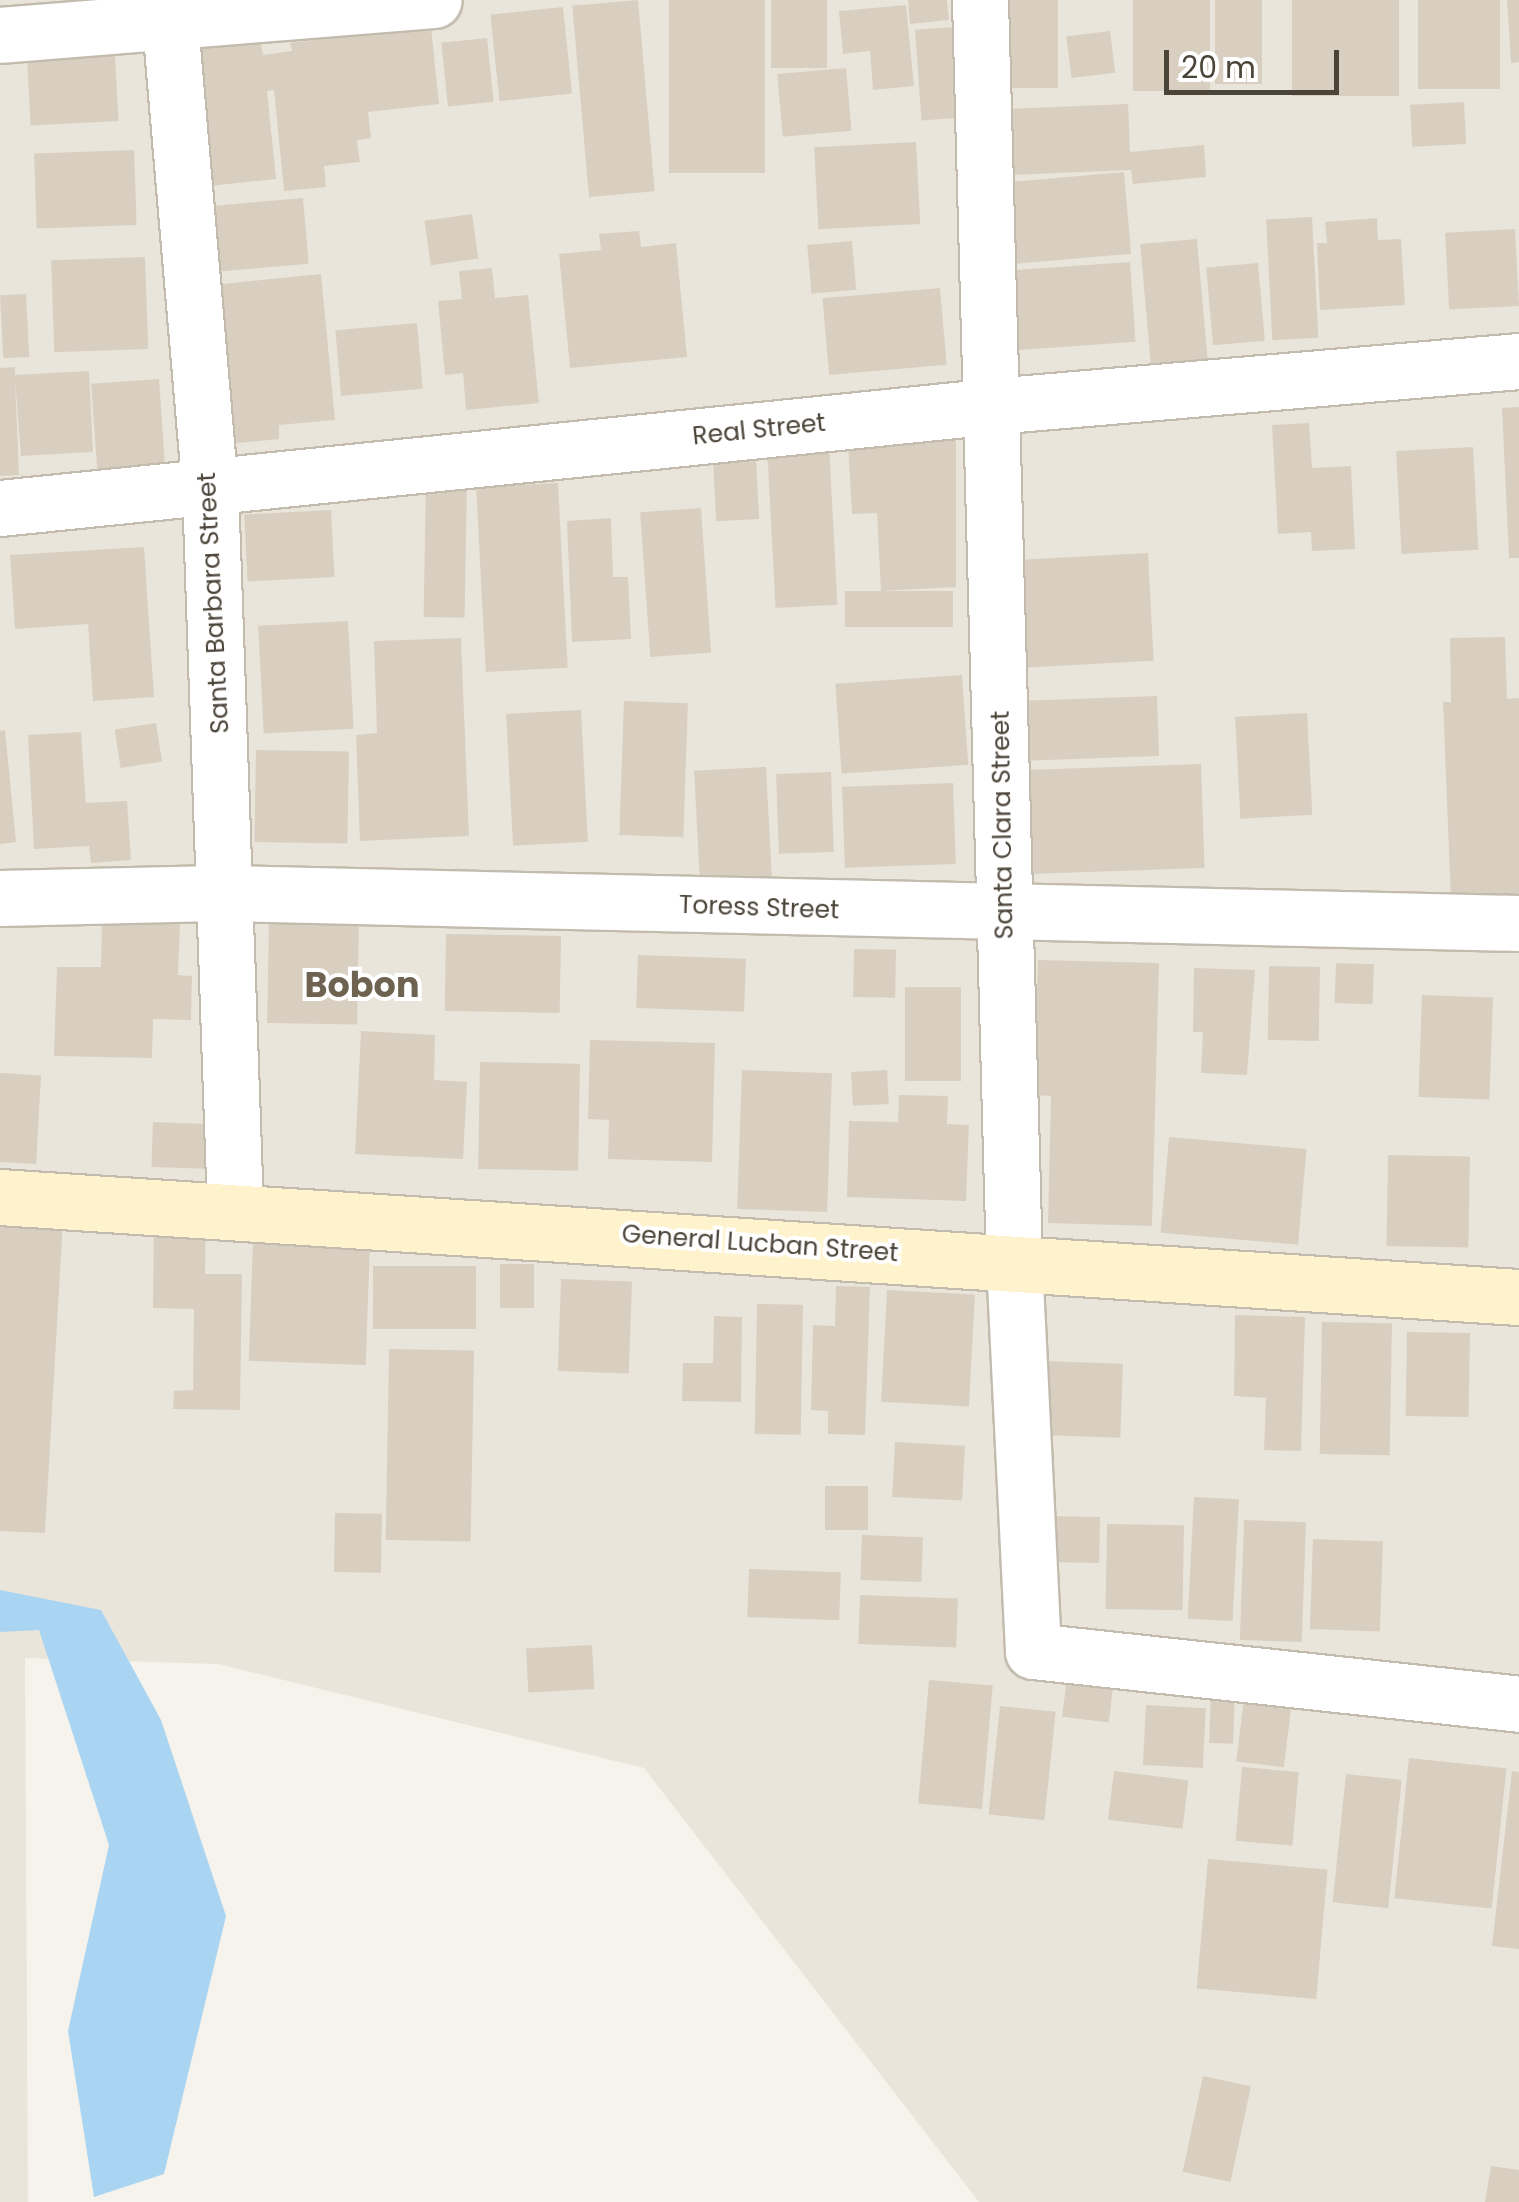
<!DOCTYPE html>
<style>
body{margin:0}
#map{position:relative;width:1519px;height:2202px;overflow:hidden;background:#f6f3ec;font-family:Poppins,sans-serif}
div>[style]{position:absolute}
[style*='--x']{left:calc(var(--x)*1px);top:calc(var(--y)*1px);width:calc(var(--w)*1px);rotate:calc(var(--a)*1deg)}
.residential>*{inset:0;background:#eae5da}
.water>*{inset:0;background:#a9d4f2}
.building>*{inset:0;background:#d8cfc1;transform-origin:0 0}
.roads{filter:drop-shadow(2px 0 #c2bbae) drop-shadow(-2px 0 #c2bbae) drop-shadow(0 2px #c2bbae) drop-shadow(0 -2px #c2bbae)}
.street>*{height:55px;margin:-27.5px;padding:0 27.5px;transform-origin:27.5px;border-radius:27.5px;background:#fff}
.secondary>*{height:55px;margin:-27.5px;padding:0 27.5px;transform-origin:27.5px;border-radius:27.5px;background:#fff3cd}
span{translate:-50% -50%;white-space:nowrap;text-align:center;line-height:1.15;-webkit-text-stroke:8px #fff;paint-order:stroke}
.street-label{font-size:25px;color:#4b4439}
.district-label{font-size:35px;color:#6e6250;font-weight:700}
.scale{position:absolute;left:1164px;top:50px;width:175px;height:45px;box-sizing:border-box;border:5px solid #4b4439;border-top:0;padding-left:12px;font-size:30px;line-height:35px;white-space:nowrap;color:#4b4439;-webkit-text-stroke:8px #fff;paint-order:stroke}
</style>
<div id="map">
<div class="residential">
<div style="clip-path:polygon(0 0,1519px 0,1519px 2202px,979px 2202px,644px 1768px,218px 1664px,25px 1658px,28px 2202px,0 2202px)"></div>
</div>
<div class="water">
<div style="clip-path:polygon(0 1590px,101px 1610px,161px 1720px,226px 1916px,164px 2174px,94px 2197px,68px 2031px,109px 1845px,39px 1630px,0 1632px)"></div>
</div>
<div class="building">
<div style="left:638px;top:0;width:192px;height:66px;rotate:85deg"></div>
<div style="left:669px;top:0;width:96px;height:173px"></div>
<div style="left:771px;top:0;width:56px;height:68px"></div>
<div style="clip-path:polygon(908px 0,947px 0,949px 20px,910px 24px)"></div>
<div style="left:1000px;top:0;width:58px;height:88px"></div>
<div style="left:1133px;top:0;width:77px;height:91px"></div>
<div style="left:1215px;top:0;width:47px;height:84px"></div>
<div style="left:1292px;top:0;width:107px;height:96px"></div>
<div style="left:1418px;top:0;width:82px;height:89px"></div>
<div style="clip-path:polygon(1507px 0,1519px 0,1519px 62px,1511px 63px)"></div>
<div style="clip-path:polygon(906px 5px,914px 86px,873px 90px,870px 51px,843px 54px,839px 11px)"></div>
<div style="left:563px;top:7px;width:87px;height:73px;rotate:84deg"></div>
<div style="clip-path:polygon(431px 27px,439px 104px,368px 112px,371px 138px,357px 140px,360px 162px,324px 166px,326px 187px,284px 191px,274px 90px,267px 91px,276px 179px,209px 186px,193px 44px,260px 38px,263px 55px,292px 51px,290px 43px)"></div>
<div style="left:954px;top:27px;width:91px;height:39px;rotate:86deg"></div>
<div style="left:1110px;top:31px;width:42px;height:44px;rotate:83deg"></div>
<div style="left:487px;top:38px;width:64px;height:46px;rotate:84deg"></div>
<div style="left:115px;top:55px;width:66px;height:88px;rotate:87deg"></div>
<div style="left:846px;top:68px;width:63px;height:69px;rotate:85deg"></div>
<div style="left:1464px;top:102px;width:42px;height:54px;rotate:87deg"></div>
<div style="clip-path:polygon(1128px 104px,1130px 152px,1204px 145px,1206px 177px,1133px 184px,1131px 170px,1009px 175px,1006px 109px)"></div>
<div style="left:916px;top:142px;width:82px;height:102px;rotate:87deg"></div>
<div style="left:134px;top:150px;width:75px;height:100px;rotate:88deg"></div>
<div style="left:1124px;top:172px;width:82px;height:121px;rotate:85deg"></div>
<div style="left:303px;top:198px;width:66px;height:91px;rotate:85deg"></div>
<div style="left:472px;top:214px;width:45px;height:48px;rotate:82deg"></div>
<div style="left:1312px;top:217px;width:121px;height:46px;rotate:87deg"></div>
<div style="clip-path:polygon(1377px 218px,1378px 240px,1401px 239px,1405px 305px,1320px 310px,1317px 243px,1327px 243px,1325px 222px)"></div>
<div style="left:1515px;top:229px;width:77px;height:70px;rotate:87deg"></div>
<div style="clip-path:polygon(639px 231px,641px 247px,676px 243px,687px 357px,570px 368px,559px 254px,601px 250px,599px 234px)"></div>
<div style="left:1197px;top:239px;width:121px;height:57px;rotate:85deg"></div>
<div style="left:852px;top:241px;width:49px;height:45px;rotate:85deg"></div>
<div style="left:145px;top:257px;width:92px;height:94px;rotate:88deg"></div>
<div style="left:1130px;top:262px;width:80px;height:120px;rotate:86deg"></div>
<div style="left:1258px;top:263px;width:78px;height:52px;rotate:85deg"></div>
<div style="clip-path:polygon(492px 268px,495px 298px,528px 295px,539px 403px,466px 410px,463px 373px,445px 375px,438px 301px,462px 299px,459px 271px)"></div>
<div style="clip-path:polygon(321px 274px,335px 420px,279px 425px,279px 439px,227px 444px,213px 285px)"></div>
<div style="left:940px;top:288px;width:77px;height:118px;rotate:85deg"></div>
<div style="left:26px;top:294px;width:63px;height:26px;rotate:87deg"></div>
<div style="left:417px;top:323px;width:66px;height:82px;rotate:85deg"></div>
<div style="clip-path:polygon(15px 367px,15px 375px,89px 371px,93px 452px,21px 456px,15px 379px,19px 475px,0 476px,0 368px)"></div>
<div style="left:159px;top:379px;width:86px;height:68px;rotate:86deg"></div>
<div style="clip-path:polygon(1519px 407px,1519px 558px,1509px 558px,1502px 408px)"></div>
<div style="clip-path:polygon(1309px 423px,1312px 468px,1351px 466px,1355px 549px,1312px 551px,1311px 532px,1278px 534px,1272px 425px)"></div>
<div style="clip-path:polygon(956px 437px,956px 587px,881px 591px,877px 513px,852px 514px,848px 443px)"></div>
<div style="left:829px;top:444px;width:161px;height:62px;rotate:87deg"></div>
<div style="left:1473px;top:447px;width:103px;height:77px;rotate:87deg"></div>
<div style="left:756px;top:459px;width:60px;height:43px;rotate:87deg"></div>
<div style="left:426px;top:478px;width:41px;height:139px;rotate:1deg"></div>
<div style="left:558px;top:483px;width:185px;height:82px;rotate:87deg"></div>
<div style="left:701px;top:508px;width:145px;height:61px;rotate:86deg"></div>
<div style="left:331px;top:510px;width:67px;height:87px;rotate:87deg"></div>
<div style="clip-path:polygon(611px 518px,613px 577px,628px 577px,631px 639px,572px 642px,567px 521px)"></div>
<div style="clip-path:polygon(144px 547px,154px 697px,93px 701px,88px 624px,15px 629px,10px 555px)"></div>
<div style="left:1148px;top:553px;width:108px;height:136px;rotate:87deg"></div>
<div style="left:953px;top:591px;width:36px;height:108px;rotate:90deg"></div>
<div style="left:348px;top:621px;width:108px;height:90px;rotate:87deg"></div>
<div style="clip-path:polygon(1505px 637px,1507px 699px,1519px 698px,1519px 897px,1451px 900px,1443px 702px,1451px 702px,1450px 638px)"></div>
<div style="clip-path:polygon(461px 638px,469px 836px,360px 841px,356px 735px,377px 733px,374px 641px)"></div>
<div style="left:962px;top:675px;width:90px;height:127px;rotate:86deg"></div>
<div style="left:1157px;top:696px;width:60px;height:134px;rotate:88deg"></div>
<div style="left:624px;top:701px;width:64px;height:134px;rotate:2deg"></div>
<div style="left:581px;top:710px;width:132px;height:75px;rotate:87deg"></div>
<div style="left:1307px;top:713px;width:102px;height:72px;rotate:87deg"></div>
<div style="left:156px;top:723px;width:39px;height:42px;rotate:81deg"></div>
<div style="clip-path:polygon(5px 730px,16px 842px,0 844px,0 731px)"></div>
<div style="clip-path:polygon(81px 732px,86px 803px,127px 801px,131px 860px,91px 863px,89px 846px,34px 849px,28px 735px)"></div>
<div style="left:256px;top:750px;width:93px;height:92px;rotate:1deg"></div>
<div style="left:1201px;top:764px;width:104px;height:175px;rotate:88deg"></div>
<div style="left:766px;top:767px;width:113px;height:72px;rotate:87deg"></div>
<div style="left:831px;top:772px;width:80px;height:55px;rotate:88deg"></div>
<div style="left:953px;top:783px;width:81px;height:111px;rotate:88deg"></div>
<div style="left:269px;top:916px;width:90px;height:107px;rotate:1deg"></div>
<div style="clip-path:polygon(102px 919px,180px 922px,178px 975px,192px 976px,191px 1020px,153px 1019px,152px 1058px,54px 1056px,57px 967px,101px 967px)"></div>
<div style="left:561px;top:936px;width:77px;height:115px;rotate:91deg"></div>
<div style="left:854px;top:949px;width:42px;height:48px;rotate:1deg"></div>
<div style="left:638px;top:955px;width:108px;height:53px;rotate:2deg"></div>
<div style="clip-path:polygon(1038px 960px,1159px 963px,1152px 1226px,1048px 1223px,1051px 1096px,1034px 1095px)"></div>
<div style="left:1336px;top:963px;width:38px;height:40px;rotate:2deg"></div>
<div style="left:1269px;top:966px;width:51px;height:74px;rotate:1deg"></div>
<div style="clip-path:polygon(1194px 968px,1255px 970px,1247px 1075px,1201px 1073px,1203px 1032px,1193px 1032px)"></div>
<div style="left:905px;top:987px;width:56px;height:94px"></div>
<div style="left:1422px;top:995px;width:71px;height:102px;rotate:2deg"></div>
<div style="clip-path:polygon(361px 1031px,435px 1035px,434px 1080px,467px 1082px,463px 1159px,355px 1154px)"></div>
<div style="clip-path:polygon(590px 1040px,715px 1043px,712px 1162px,608px 1159px,609px 1120px,588px 1119px)"></div>
<div style="left:480px;top:1062px;width:100px;height:107px;rotate:1deg"></div>
<div style="left:742px;top:1070px;width:90px;height:139px;rotate:2deg"></div>
<div style="left:887px;top:1070px;width:34px;height:36px;rotate:87deg"></div>
<div style="left:0;top:1073px;width:41px;height:89px;rotate:3deg"></div>
<div style="clip-path:polygon(899px 1095px,948px 1096px,947px 1124px,969px 1125px,966px 1201px,847px 1197px,849px 1121px,898px 1122px)"></div>
<div style="left:153px;top:1122px;width:61px;height:45px;rotate:2deg"></div>
<div style="left:1169px;top:1137px;width:138px;height:96px;rotate:5deg"></div>
<div style="left:1388px;top:1155px;width:82px;height:91px;rotate:1deg"></div>
<div style="clip-path:polygon(0 1200px,64px 1203px,45px 1533px,0 1531px)"></div>
<div style="clip-path:polygon(154px 1217px,206px 1217px,205px 1274px,242px 1274px,240px 1410px,173px 1409px,174px 1391px,193px 1390px,194px 1309px,153px 1308px)"></div>
<div style="left:253px;top:1241px;width:117px;height:120px;rotate:2deg"></div>
<div style="left:500px;top:1264px;width:34px;height:44px"></div>
<div style="left:476px;top:1266px;width:63px;height:103px;rotate:90deg"></div>
<div style="left:561px;top:1279px;width:71px;height:92px;rotate:2deg"></div>
<div style="clip-path:polygon(836px 1286px,870px 1287px,865px 1435px,828px 1434px,828px 1411px,811px 1410px,813px 1325px,835px 1326px)"></div>
<div style="left:887px;top:1290px;width:88px;height:112px;rotate:3deg"></div>
<div style="left:757px;top:1304px;width:46px;height:130px;rotate:1deg"></div>
<div style="clip-path:polygon(1235px 1315px,1305px 1317px,1301px 1451px,1264px 1450px,1266px 1398px,1234px 1396px)"></div>
<div style="clip-path:polygon(714px 1316px,742px 1317px,741px 1402px,682px 1401px,683px 1363px,713px 1363px)"></div>
<div style="left:1322px;top:1322px;width:70px;height:132px;rotate:1deg"></div>
<div style="left:1407px;top:1332px;width:63px;height:84px;rotate:1deg"></div>
<div style="left:389px;top:1349px;width:85px;height:191px;rotate:1deg"></div>
<div style="left:1044px;top:1361px;width:79px;height:74px;rotate:2deg"></div>
<div style="left:895px;top:1442px;width:70px;height:55px;rotate:3deg"></div>
<div style="left:825px;top:1486px;width:43px;height:44px"></div>
<div style="left:1194px;top:1497px;width:45px;height:122px;rotate:3deg"></div>
<div style="left:335px;top:1513px;width:47px;height:59px;rotate:1deg"></div>
<div style="left:1045px;top:1516px;width:55px;height:46px;rotate:1deg"></div>
<div style="left:1244px;top:1520px;width:62px;height:120px;rotate:2deg"></div>
<div style="left:1107px;top:1524px;width:77px;height:85px;rotate:1deg"></div>
<div style="left:862px;top:1535px;width:61px;height:45px;rotate:2deg"></div>
<div style="left:1313px;top:1539px;width:70px;height:90px;rotate:2deg"></div>
<div style="left:749px;top:1569px;width:92px;height:48px;rotate:2deg"></div>
<div style="left:860px;top:1595px;width:98px;height:49px;rotate:2deg"></div>
<div style="left:592px;top:1645px;width:44px;height:66px;rotate:87deg"></div>
<div style="left:1067px;top:1677px;width:47px;height:40px;rotate:7deg"></div>
<div style="left:929px;top:1680px;width:64px;height:124px;rotate:5deg"></div>
<div style="left:1211px;top:1689px;width:24px;height:54px;rotate:2deg"></div>
<div style="left:1245px;top:1690px;width:48px;height:72px;rotate:7deg"></div>
<div style="left:1146px;top:1705px;width:60px;height:60px;rotate:3deg"></div>
<div style="left:1000px;top:1706px;width:56px;height:109px;rotate:6deg"></div>
<div style="left:1409px;top:1758px;width:98px;height:141px;rotate:6deg"></div>
<div style="left:1242px;top:1767px;width:57px;height:74px;rotate:5deg"></div>
<div style="left:1114px;top:1771px;width:75px;height:49px;rotate:7deg"></div>
<div style="clip-path:polygon(1512px 1771px,1519px 1772px,1519px 1949px,1492px 1946px)"></div>
<div style="left:1346px;top:1774px;width:56px;height:129px;rotate:6deg"></div>
<div style="left:1208px;top:1859px;width:120px;height:130px;rotate:5deg"></div>
<div style="left:1203px;top:2076px;width:49px;height:98px;rotate:12deg"></div>
<div style="clip-path:polygon(1491px 2166px,1519px 2170px,1519px 2202px,1485px 2202px)"></div>
</div>
<div class="roads">
<div class="street">
<div style="--x:168;--y:0;--w:491;--a:85.1"></div>
<div style="--x:210;--y:489;--w:719;--a:88.01"></div>
<div style="--x:980;--y:0;--w:1262;--a:88.46"></div>
<div style="--x:1014;--y:1262;--w:389;--a:87.2"></div>
<div style="--x:1033;--y:1651;--w:489;--a:6.2"></div>
<div style="--x:0;--y:35;--w:435;--a:-4.6"></div>
<div style="--x:0;--y:508;--w:998;--a:-5.86"></div>
<div style="--x:993;--y:406;--w:528;--a:-4.89"></div>
<div style="--x:0;--y:898;--w:227;--a:-1.3"></div>
<div style="--x:227;--y:893;--w:1292;--a:1.33"></div>
</div>
<div class="secondary">
<div style="--x:0;--y:1197;--w:1522;--a:3.77"></div>
</div>
</div>
<div class="street-label">
<span style="left:759px;top:430px;rotate:-6deg">Real Street</span>
<span style="left:214px;top:603px;rotate:-93deg">Santa Barbara Street</span>
<span style="left:1003px;top:825px;rotate:-91deg">Santa Clara Street</span>
<span style="left:759px;top:908px;rotate:2deg">Toress Street</span>
<span style="left:760px;top:1244px;rotate:4deg">General Lucban Street</span>
</div>
<div class="district-label">
<span style="left:362px;top:985px">Bobon</span>
</div>
<div class="scale">20 m</div>
</div>
